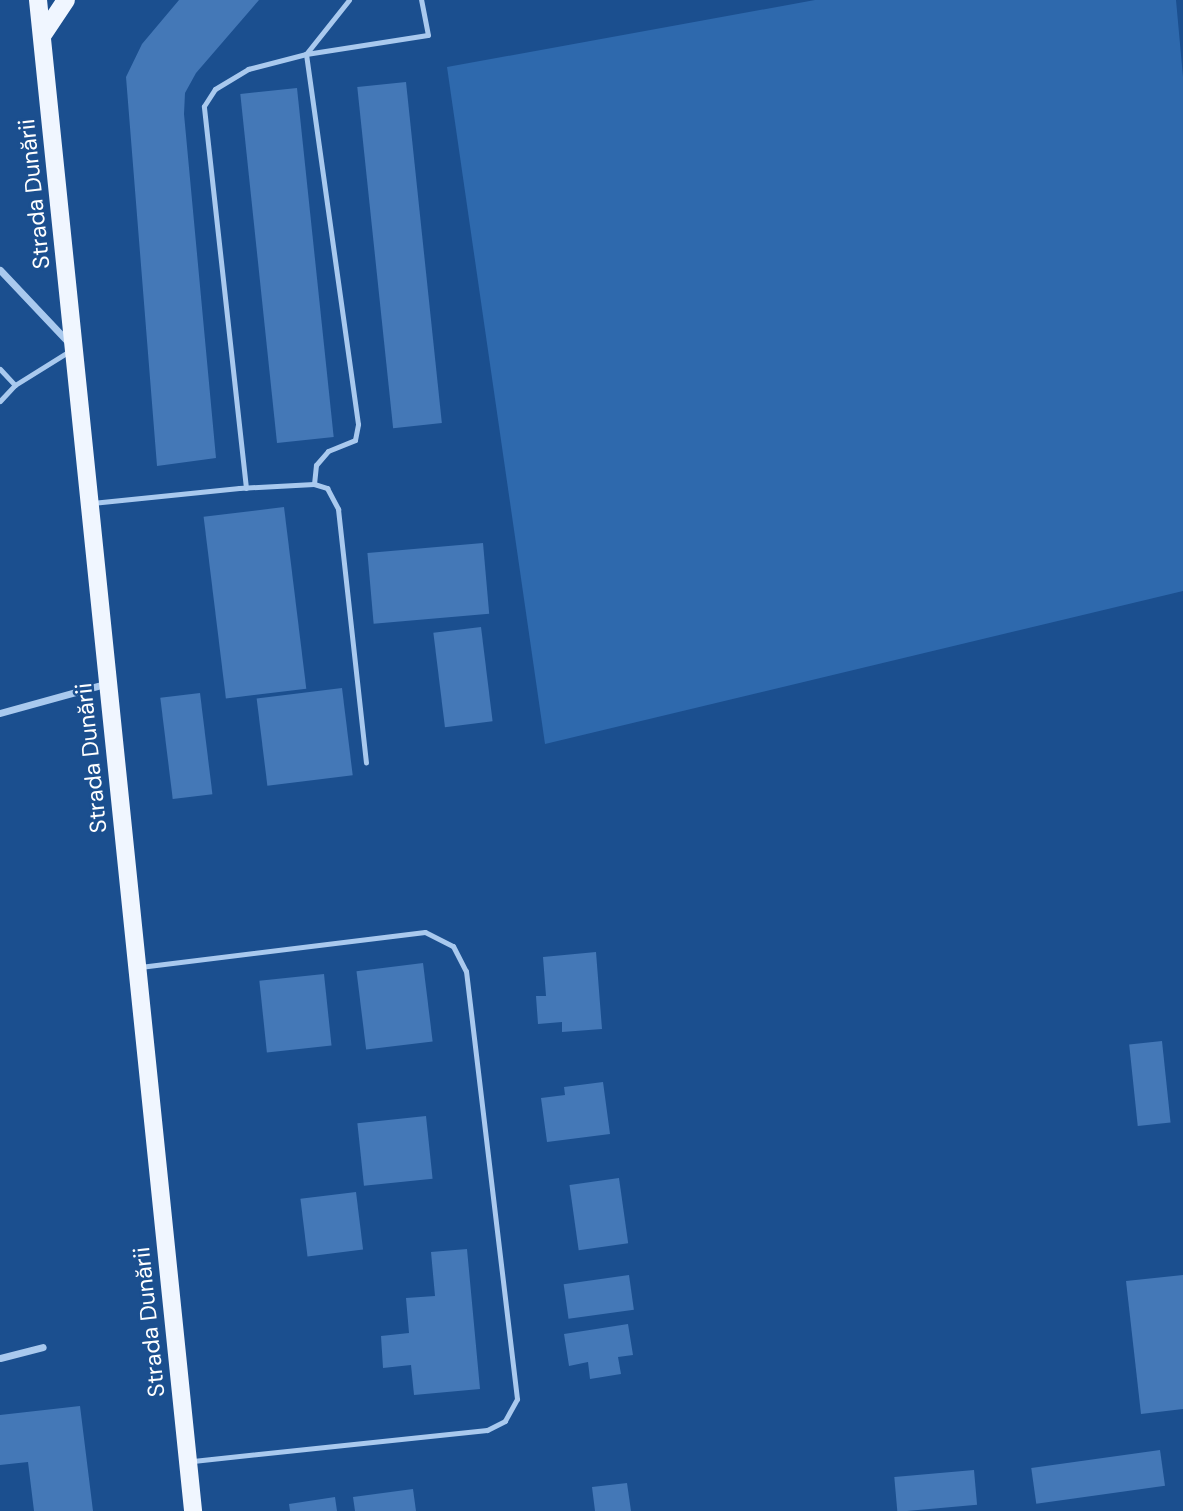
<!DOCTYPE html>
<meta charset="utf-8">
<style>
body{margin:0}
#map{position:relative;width:1183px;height:1511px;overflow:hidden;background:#1b4f8f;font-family:"DM Sans",sans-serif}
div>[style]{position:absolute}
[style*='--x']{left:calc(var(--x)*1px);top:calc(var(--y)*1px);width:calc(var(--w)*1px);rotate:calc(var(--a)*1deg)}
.green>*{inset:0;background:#2e69ad}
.building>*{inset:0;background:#4478b7;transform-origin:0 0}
.service>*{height:5px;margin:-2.5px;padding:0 2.5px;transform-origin:2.5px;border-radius:2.5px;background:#a9c9ee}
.minor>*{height:7px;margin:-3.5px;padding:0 3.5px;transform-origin:3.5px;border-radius:3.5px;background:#a9c9ee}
.primary>*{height:18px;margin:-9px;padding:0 9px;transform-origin:9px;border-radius:9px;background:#f0f6ff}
span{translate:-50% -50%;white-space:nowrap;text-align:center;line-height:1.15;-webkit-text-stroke:5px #1b4f8f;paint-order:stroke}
.street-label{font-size:23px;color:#fff}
</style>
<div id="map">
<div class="green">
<div style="clip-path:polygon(815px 0,1176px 0,1183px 77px,1183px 591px,545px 744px,447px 67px)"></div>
</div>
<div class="building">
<div style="clip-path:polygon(179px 0,259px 0,196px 73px,185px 93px,184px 114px,216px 458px,157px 466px,126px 77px,142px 44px)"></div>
<div style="left:406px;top:82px;width:343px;height:49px;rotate:84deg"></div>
<div style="left:297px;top:88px;width:351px;height:57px;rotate:84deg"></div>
<div style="left:284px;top:507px;width:183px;height:81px;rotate:83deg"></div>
<div style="left:483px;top:543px;width:71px;height:116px;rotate:85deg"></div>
<div style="left:481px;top:627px;width:95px;height:48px;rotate:83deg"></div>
<div style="left:342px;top:688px;width:88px;height:86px;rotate:83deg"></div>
<div style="left:200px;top:693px;width:102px;height:40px;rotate:83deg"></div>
<div style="clip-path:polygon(596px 952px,602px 1029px,562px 1032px,562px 1022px,538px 1024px,536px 996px,546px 996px,543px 957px)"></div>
<div style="left:423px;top:963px;width:79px;height:67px;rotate:83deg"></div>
<div style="left:324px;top:974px;width:72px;height:65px;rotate:84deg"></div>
<div style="left:1162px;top:1041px;width:82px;height:33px;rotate:84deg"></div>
<div style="clip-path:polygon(603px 1082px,610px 1134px,547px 1142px,541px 1098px,565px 1095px,564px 1087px)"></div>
<div style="left:426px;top:1116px;width:63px;height:69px;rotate:84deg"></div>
<div style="left:619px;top:1178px;width:66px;height:50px;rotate:82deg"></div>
<div style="left:356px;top:1192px;width:58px;height:56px;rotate:83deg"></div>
<div style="clip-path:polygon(467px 1249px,480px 1389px,414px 1395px,411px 1365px,383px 1368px,381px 1336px,409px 1333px,406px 1298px,435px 1296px,431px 1252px)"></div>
<div style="left:629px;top:1275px;width:35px;height:66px;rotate:82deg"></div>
<div style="clip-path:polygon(1183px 1275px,1183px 1409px,1141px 1414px,1126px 1281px)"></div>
<div style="clip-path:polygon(628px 1324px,633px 1355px,618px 1357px,621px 1374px,590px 1379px,588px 1362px,569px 1366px,564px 1334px)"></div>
<div style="clip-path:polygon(80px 1406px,93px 1511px,34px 1511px,28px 1462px,0 1465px,0 1415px)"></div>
<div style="left:1160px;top:1450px;width:36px;height:130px;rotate:82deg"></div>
<div style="left:974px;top:1470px;width:35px;height:80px;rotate:85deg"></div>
<div style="clip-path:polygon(627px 1483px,631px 1511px,595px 1511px,592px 1487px)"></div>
<div style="clip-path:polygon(413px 1489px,416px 1511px,355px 1511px,353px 1497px)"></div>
<div style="clip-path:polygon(335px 1497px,337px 1511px,290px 1511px,289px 1504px)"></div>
</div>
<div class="service">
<div style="--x:0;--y:369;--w:22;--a:47"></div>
<div style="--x:0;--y:401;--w:22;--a:-47"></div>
<div style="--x:15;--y:385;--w:66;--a:-32"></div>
<div style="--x:314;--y:484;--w:19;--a:-84"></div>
<div style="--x:316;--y:465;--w:18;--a:-49"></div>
<div style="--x:328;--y:451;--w:29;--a:-22"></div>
<div style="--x:355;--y:440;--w:16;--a:-79"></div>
<div style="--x:358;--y:424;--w:374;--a:-98"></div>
<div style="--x:306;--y:54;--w:123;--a:-8.9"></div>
<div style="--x:428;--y:35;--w:36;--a:-101"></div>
<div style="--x:246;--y:488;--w:384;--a:-96.3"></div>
<div style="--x:204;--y:106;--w:20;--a:-57"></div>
<div style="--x:215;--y:89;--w:39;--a:-31"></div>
<div style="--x:248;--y:69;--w:60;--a:-14.5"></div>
<div style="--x:306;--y:54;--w:69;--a:-51.5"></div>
<div style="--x:92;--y:503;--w:148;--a:-5.8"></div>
<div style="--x:239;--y:488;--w:75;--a:-3.1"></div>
<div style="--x:314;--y:484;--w:14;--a:17"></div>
<div style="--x:327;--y:488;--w:24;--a:62"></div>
<div style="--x:338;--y:509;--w:255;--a:83.7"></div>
<div style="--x:140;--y:967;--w:287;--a:-7"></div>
<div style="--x:425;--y:932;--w:31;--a:27"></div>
<div style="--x:453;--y:946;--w:28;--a:63"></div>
<div style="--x:466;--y:971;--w:431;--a:83.2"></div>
<div style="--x:517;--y:1399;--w:25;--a:119"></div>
<div style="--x:505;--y:1421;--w:20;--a:153"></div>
<div style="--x:487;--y:1430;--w:298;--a:174"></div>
</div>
<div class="minor">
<div style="--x:0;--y:270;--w:100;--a:46.6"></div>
<div style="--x:0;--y:713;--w:112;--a:-15.5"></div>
<div style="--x:0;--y:1358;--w:44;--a:-14.3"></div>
</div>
<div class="primary">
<div style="--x:38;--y:0;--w:1519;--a:84.14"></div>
<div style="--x:42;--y:36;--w:43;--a:-56.3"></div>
</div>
<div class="street-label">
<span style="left:34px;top:194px;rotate:-96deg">Strada Dunării</span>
<span style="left:91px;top:758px;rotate:-96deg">Strada Dunării</span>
<span style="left:149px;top:1322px;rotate:-96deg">Strada Dunării</span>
</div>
</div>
